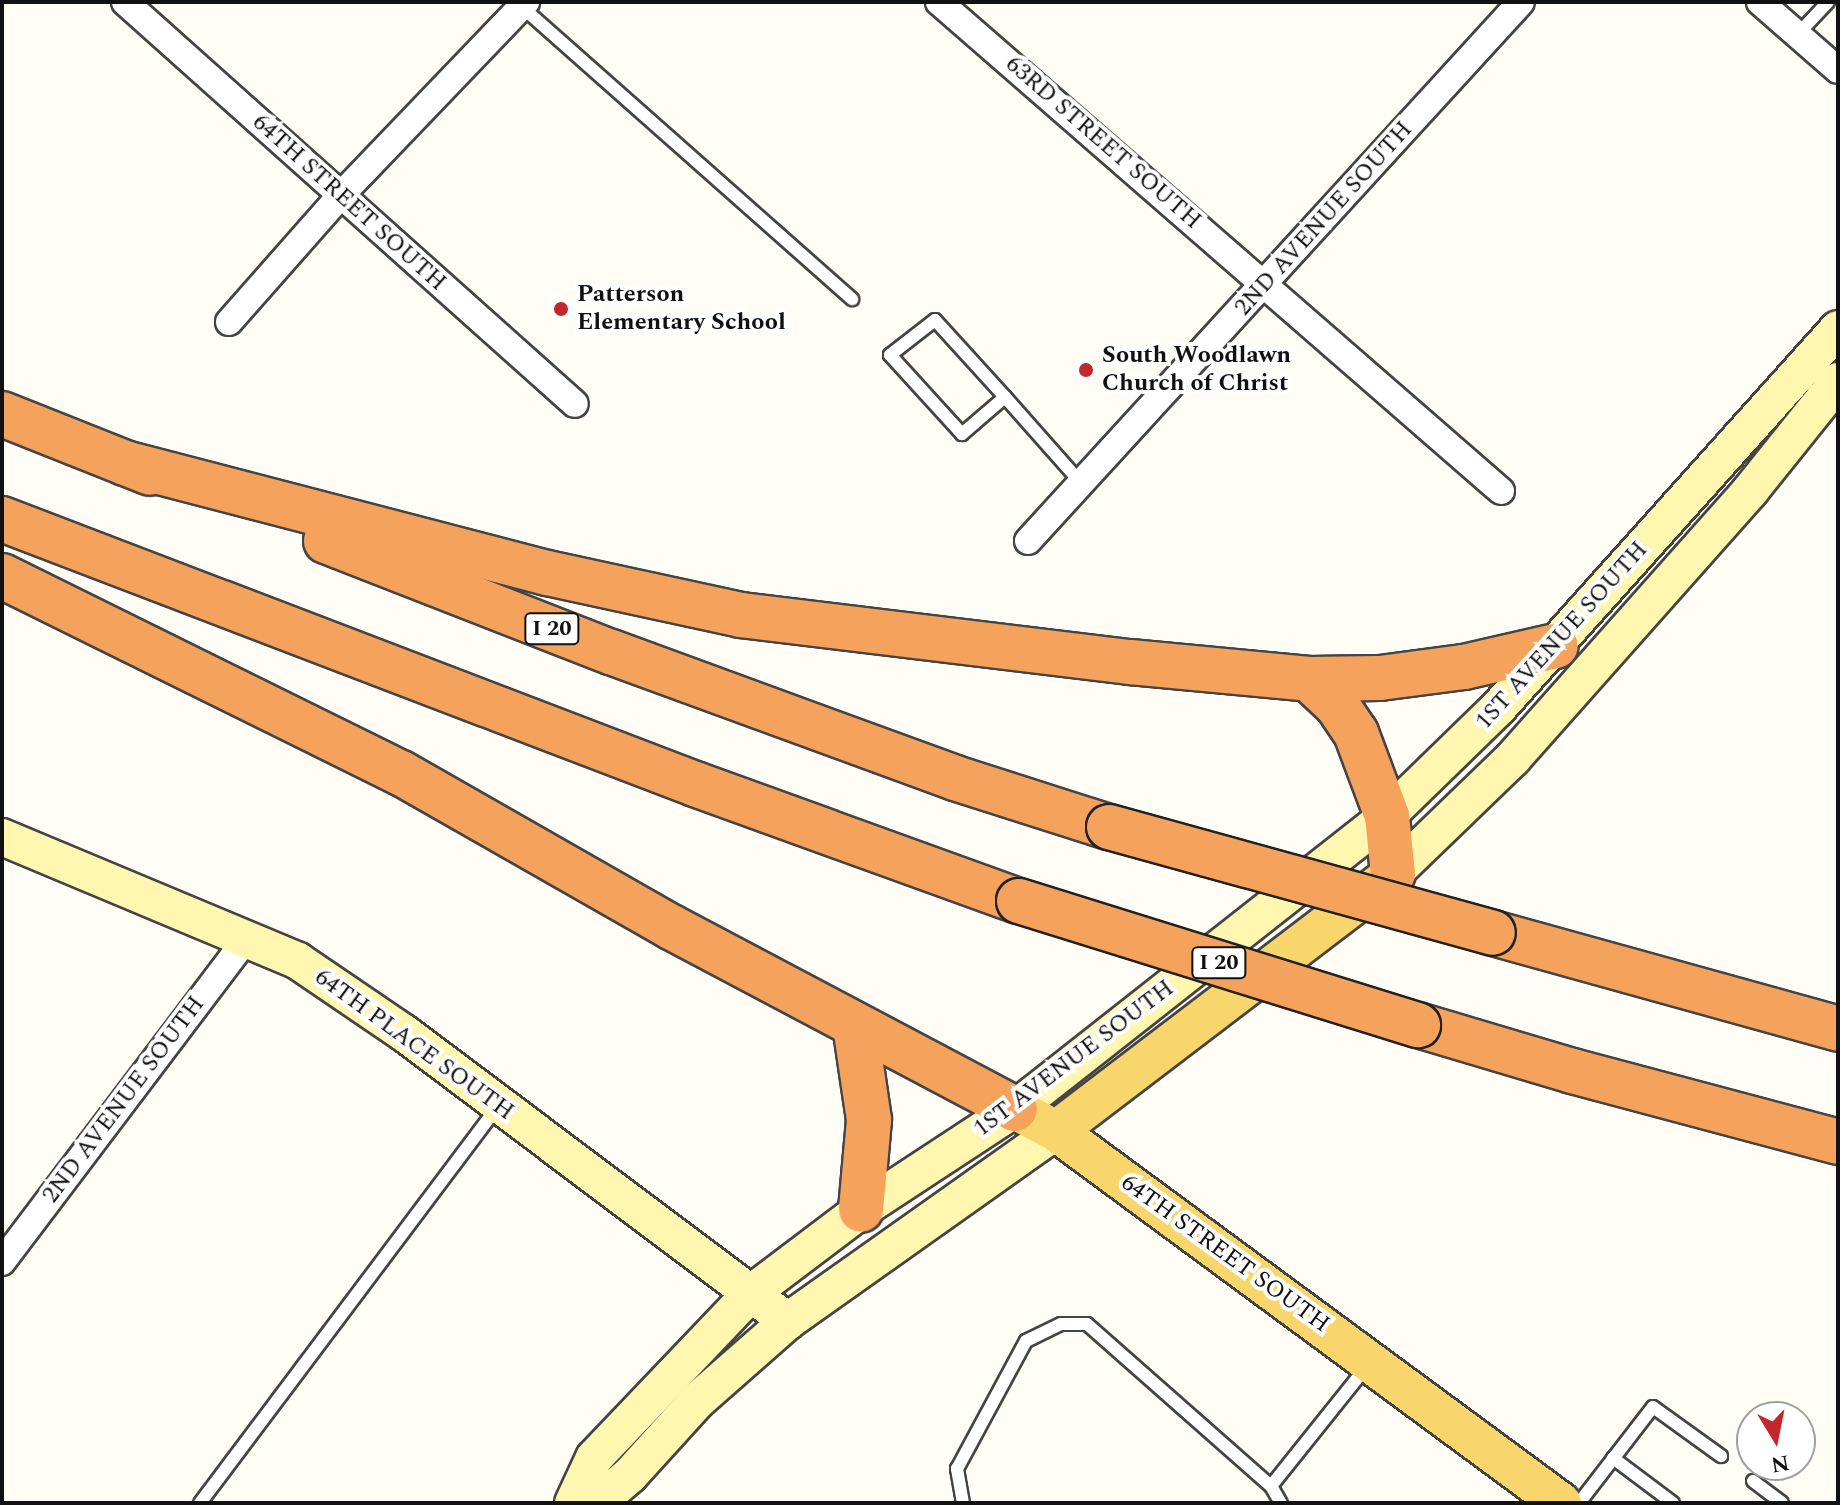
<!DOCTYPE html>
<style>
body{margin:0}
#map{position:relative;width:1840px;height:1505px;overflow:hidden;background:#fffdf5;font-family:Spectral,serif}
div>[style]{position:absolute}
[style*='--x']{left:calc(var(--x)*1px);top:calc(var(--y)*1px);width:calc(var(--w)*1px);rotate:calc(var(--a)*1deg)}
.roads{filter:drop-shadow(2px 0 #444) drop-shadow(-2px 0 #444) drop-shadow(0 2px #444) drop-shadow(0 -2px #444)}
.lane>*{height:12px;margin:-6px;padding:0 6px;transform-origin:6px;border-radius:6px;background:#fff}
.street>*{height:26px;margin:-13px;padding:0 13px;transform-origin:13px;border-radius:13px;background:#fff}
.secondary>*{height:36px;margin:-18px;padding:0 18px;transform-origin:18px;border-radius:18px;background:#fff6b0}
.primary>*{height:40px;margin:-20px;padding:0 20px;transform-origin:20px;border-radius:20px;background:#f9d66b}
.highway>*{height:44px;margin:-22px;padding:0 22px;transform-origin:22px;border-radius:22px;background:#f5a25d}
.bridges{filter:drop-shadow(2px 0 #222) drop-shadow(-2px 0 #222) drop-shadow(0 2px #222) drop-shadow(0 -2px #222)}
.highway-bridge>*{height:44px;margin:-22px;padding:0 22px;transform-origin:22px;border-radius:22px;background:#f5a25d}
.dots>*{width:22px;height:22px;translate:-50% -50%;box-sizing:border-box;border:4px solid #fff;border-radius:50%}
span{translate:-50% -50%;white-space:nowrap;text-align:center;line-height:1.15;-webkit-text-stroke:8px #fff;paint-order:stroke}
.shield-label span{padding:2px 6px;background:#fff;border:2px solid;border-radius:6px;-webkit-text-stroke-width:0}
.shield-label{font-size:22px;color:#111;font-weight:700}
.street-label{font-size:24px;color:#111}
.poi-label{font-size:24px;color:#111;font-weight:700}
.left{translate:0 -50%;text-align:left}
.frame{position:absolute;inset:0;border:4px solid #111;pointer-events:none}
.north{position:absolute;left:1736px;top:1401px;width:80px;height:80px;box-sizing:border-box;background:#fff;border:2px solid #a0a0a0;border-radius:50%;rotate:170deg;font-size:22px;font-weight:700;line-height:32px;text-align:center;color:#111}
.north::after{content:'';display:block;margin:auto;width:28px;height:36px;background:#c4262e;clip-path:polygon(50% 0,100% 100%,50% 72%,0 100%)}
</style>
<div id="map">
<div class="roads">
<div class="lane">
<div style="--x:522;--y:7;--w:441;--a:41.5"></div>
<div style="--x:1798;--y:34;--w:44;--a:-46.8"></div>
<div style="--x:1005;--y:397;--w:57;--a:139.3"></div>
<div style="--x:962;--y:434;--w:107;--a:-132.3"></div>
<div style="--x:890;--y:355;--w:57;--a:-37.9"></div>
<div style="--x:935;--y:320;--w:104;--a:47.7"></div>
<div style="--x:1005;--y:397;--w:115;--a:48.5"></div>
<div style="--x:1613;--y:1458;--w:75;--a:36.9"></div>
<div style="--x:1753;--y:1481;--w:36;--a:37"></div>
<div style="--x:1271;--y:1486;--w:20;--a:60"></div>
<div style="--x:200;--y:1503;--w:496;--a:-53.1"></div>
<div style="--x:963;--y:1503;--w:35;--a:-100"></div>
<div style="--x:957;--y:1469;--w:145;--a:-61.7"></div>
<div style="--x:1026;--y:1341;--w:39;--a:-26"></div>
<div style="--x:1061;--y:1324;--w:26;--a:0"></div>
<div style="--x:1087;--y:1324;--w:245;--a:41.4"></div>
<div style="--x:1271;--y:1486;--w:154;--a:-51.3"></div>
<div style="--x:1579;--y:1503;--w:121;--a:-52.4"></div>
<div style="--x:1653;--y:1407;--w:84;--a:35.8"></div>
</div>
<div class="street">
<div style="--x:125;--y:2;--w:603;--a:41.78"></div>
<div style="--x:939;--y:2;--w:745;--a:41.03"></div>
<div style="--x:1760;--y:2;--w:103;--a:41.1"></div>
<div style="--x:229;--y:322;--w:168;--a:-48.6"></div>
<div style="--x:340;--y:196;--w:269;--a:-46.2"></div>
<div style="--x:1028;--y:541;--w:730;--a:-47.55"></div>
<div style="--x:2;--y:1262;--w:405;--a:-52.9"></div>
</div>
<div class="secondary">
<div style="--x:2;--y:837;--w:321;--a:22.7"></div>
<div style="--x:298;--y:961;--w:128;--a:34.2"></div>
<div style="--x:404;--y:1033;--w:480;--a:36.9"></div>
<div style="--x:1393;--y:874;--w:167;--a:-44"></div>
<div style="--x:1513;--y:758;--w:357;--a:-48.4"></div>
<div style="--x:1750;--y:491;--w:141;--a:-51.3"></div>
<div style="--x:573;--y:1503;--w:50;--a:-65"></div>
<div style="--x:594;--y:1458;--w:226;--a:-46.4"></div>
<div style="--x:750;--y:1294;--w:139;--a:-37.1"></div>
<div style="--x:861;--y:1210;--w:184;--a:-33.3"></div>
<div style="--x:1015;--y:1109;--w:474;--a:-38.2"></div>
<div style="--x:1387;--y:816;--w:155;--a:-44.2"></div>
<div style="--x:1498;--y:708;--w:509;--a:-48.1"></div>
<div style="--x:597;--y:1503;--w:43;--a:-40.3"></div>
<div style="--x:630;--y:1475;--w:100;--a:-47.8"></div>
<div style="--x:697;--y:1401;--w:121;--a:-41.3"></div>
<div style="--x:788;--y:1321;--w:329;--a:-35.3"></div>
</div>
<div class="primary">
<div style="--x:1015;--y:1109;--w:47;--a:28.2"></div>
<div style="--x:1056;--y:1131;--w:627;--a:36.38"></div>
<div style="--x:1056;--y:1131;--w:412;--a:-37.3"></div>
</div>
<div class="highway">
<div style="--x:2;--y:414;--w:159;--a:21.7"></div>
<div style="--x:125;--y:463;--w:436;--a:14.6"></div>
<div style="--x:547;--y:573;--w:198;--a:12.2"></div>
<div style="--x:741;--y:615;--w:392;--a:6.9"></div>
<div style="--x:1130;--y:662;--w:180;--a:5.4"></div>
<div style="--x:1309;--y:679;--w:71;--a:-0.8"></div>
<div style="--x:1380;--y:678;--w:85;--a:-7.5"></div>
<div style="--x:1464;--y:667;--w:94;--a:-12.9"></div>
<div style="--x:2;--y:519;--w:742;--a:20.93"></div>
<div style="--x:695;--y:784;--w:344;--a:19.9"></div>
<div style="--x:326;--y:541;--w:306;--a:21.3"></div>
<div style="--x:611;--y:652;--w:366;--a:20.1"></div>
<div style="--x:955;--y:778;--w:162;--a:17.7"></div>
<div style="--x:2;--y:576;--w:445;--a:26.3"></div>
<div style="--x:401;--y:773;--w:311;--a:29.7"></div>
<div style="--x:671;--y:927;--w:389;--a:27.9"></div>
<div style="--x:1309;--y:679;--w:38;--a:43"></div>
<div style="--x:1337;--y:705;--w:34;--a:56"></div>
<div style="--x:1356;--y:733;--w:89;--a:69.5"></div>
<div style="--x:1387;--y:816;--w:58;--a:84.1"></div>
<div style="--x:1493;--y:933;--w:358;--a:15.5"></div>
<div style="--x:855;--y:1025;--w:96;--a:81.6"></div>
<div style="--x:869;--y:1120;--w:90;--a:95.1"></div>
<div style="--x:1418;--y:1025;--w:161;--a:16.6"></div>
<div style="--x:1572;--y:1071;--w:275;--a:14.9"></div>
</div>
</div>
<div class="bridges">
<div class="highway-bridge">
<div style="--x:1109;--y:827;--w:398;--a:15.4"></div>
<div style="--x:1019;--y:901;--w:418;--a:17.3"></div>
</div>
</div>
<div class="dots">
<div style="left:561px;top:309px;background:#c4262e"></div>
<div style="left:1086px;top:370px;background:#c4262e"></div>
</div>
<div class="shield-label">
<span style="left:552px;top:629px">I 20</span>
<span style="left:1219px;top:963px">I 20</span>
</div>
<div class="street-label">
<span style="left:1103px;top:143px;rotate:41deg">63RD STREET SOUTH</span>
<span style="left:349px;top:203px;rotate:42deg">64TH STREET SOUTH</span>
<span style="left:1324px;top:219px;rotate:-48deg">2ND AVENUE SOUTH</span>
<span style="left:1562px;top:636px;rotate:-48deg">1ST AVENUE SOUTH</span>
<span style="left:414px;top:1045px;rotate:36deg">64TH PLACE SOUTH</span>
<span style="left:1074px;top:1059px;rotate:-37deg">1ST AVENUE SOUTH</span>
<span style="left:124px;top:1100px;rotate:-53deg">2ND AVENUE SOUTH</span>
<span style="left:1225px;top:1254px;rotate:36deg">64TH STREET SOUTH</span>
</div>
<div class="poi-label">
<span class="left" style="left:577px;top:309px">Patterson<br>Elementary School</span>
<span class="left" style="left:1102px;top:370px">South Woodlawn<br>Church of Christ</span>
</div>
<div class="frame"></div>
<div class="north">N</div>
</div>
